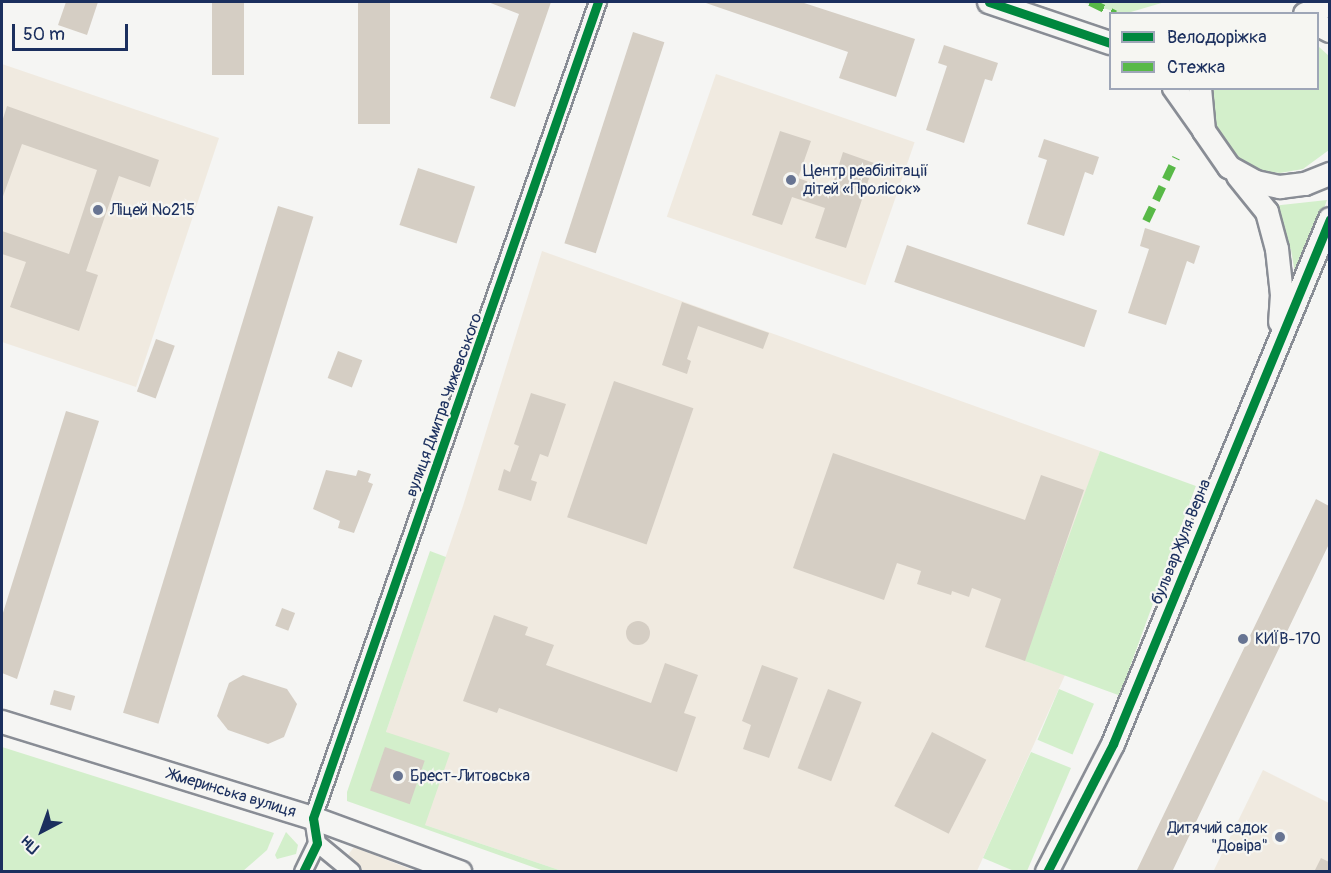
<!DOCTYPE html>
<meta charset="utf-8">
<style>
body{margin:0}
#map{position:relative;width:1331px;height:873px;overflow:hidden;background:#f5f5f3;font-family:Pangolin,sans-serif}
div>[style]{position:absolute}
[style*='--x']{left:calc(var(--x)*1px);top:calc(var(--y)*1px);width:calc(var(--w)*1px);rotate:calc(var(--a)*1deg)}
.built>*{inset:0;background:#f0eae0;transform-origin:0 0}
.green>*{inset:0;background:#d3efcb;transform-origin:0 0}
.building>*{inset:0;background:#d5cec4;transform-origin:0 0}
.round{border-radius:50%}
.roads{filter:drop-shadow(2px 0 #898d95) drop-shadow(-2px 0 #898d95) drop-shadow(0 2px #898d95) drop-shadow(0 -2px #898d95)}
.street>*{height:16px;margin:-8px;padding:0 8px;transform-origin:8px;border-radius:8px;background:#f5f5f3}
.secondary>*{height:22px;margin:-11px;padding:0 11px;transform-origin:11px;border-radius:11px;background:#f5f5f3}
.quiet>*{height:8px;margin-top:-4px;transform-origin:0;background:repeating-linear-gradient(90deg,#58b947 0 15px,transparent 0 23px)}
.cycleway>*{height:9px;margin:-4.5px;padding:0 4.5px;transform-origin:4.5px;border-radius:4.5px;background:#00873e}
.dots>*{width:16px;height:16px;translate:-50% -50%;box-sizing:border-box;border:3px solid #f6f6f2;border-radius:50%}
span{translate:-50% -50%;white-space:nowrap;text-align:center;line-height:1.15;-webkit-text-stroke:4.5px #f6f6f2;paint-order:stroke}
.poi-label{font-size:16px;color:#1b2f5e}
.left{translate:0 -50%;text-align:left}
.right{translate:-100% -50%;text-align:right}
.street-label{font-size:16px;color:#1b2f5e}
.frame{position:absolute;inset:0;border:3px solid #1b2f5e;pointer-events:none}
.legend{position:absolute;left:1109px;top:12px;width:210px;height:78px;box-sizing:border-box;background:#f6f6f2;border:2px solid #9ea6b7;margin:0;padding:8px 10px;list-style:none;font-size:18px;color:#1b2f5e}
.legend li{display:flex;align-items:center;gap:12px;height:30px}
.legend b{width:30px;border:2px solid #9ea6b7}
.north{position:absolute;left:12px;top:801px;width:60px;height:60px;-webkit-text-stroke:4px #f6f6f2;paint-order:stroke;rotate:221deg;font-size:16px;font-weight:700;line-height:24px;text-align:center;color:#1b2f5e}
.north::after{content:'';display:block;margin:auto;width:21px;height:27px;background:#1b2f5e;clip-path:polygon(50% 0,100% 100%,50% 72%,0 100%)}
.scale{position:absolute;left:12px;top:24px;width:116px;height:27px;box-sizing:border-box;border:3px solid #1b2f5e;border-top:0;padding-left:8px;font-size:18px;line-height:21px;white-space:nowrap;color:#1b2f5e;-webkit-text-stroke:4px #f6f6f2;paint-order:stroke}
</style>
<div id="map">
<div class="built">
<div style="clip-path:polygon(2px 64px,219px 138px,136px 387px,2px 342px)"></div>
<div style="left:716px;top:74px;width:210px;height:151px;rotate:19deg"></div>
<div style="clip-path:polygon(542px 251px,1100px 451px,1028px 662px,1065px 675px,977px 871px,562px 871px,425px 825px,386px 732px,463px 506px)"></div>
<div style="clip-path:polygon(1263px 770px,1329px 803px,1329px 871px,1213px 872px)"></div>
<div style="clip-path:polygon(354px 847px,415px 871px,360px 871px,345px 859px)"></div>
</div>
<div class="green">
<div style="clip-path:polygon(1081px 2px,1165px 2px,1124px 14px)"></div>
<div style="clip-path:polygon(1318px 46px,1329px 56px,1329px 150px,1303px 169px,1280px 173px,1258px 170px,1237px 159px,1211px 122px,1211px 89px,1318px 88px)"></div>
<div style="clip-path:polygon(1327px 200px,1297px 285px,1291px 250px,1272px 206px)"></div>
<div style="left:1100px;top:451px;width:102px;height:223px;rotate:20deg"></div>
<div style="clip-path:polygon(430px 551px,446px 557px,386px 732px,450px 753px,425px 825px,562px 871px,544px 871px,347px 801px,347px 792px)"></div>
<div style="left:1059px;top:689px;width:38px;height:55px;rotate:23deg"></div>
<div style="clip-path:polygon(2px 747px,274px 833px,267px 850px,243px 871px,2px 871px)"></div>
<div style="clip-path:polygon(1031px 752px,1071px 768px,1027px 871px,1014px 871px,983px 858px)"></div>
<div style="clip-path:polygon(286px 832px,298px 845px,296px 854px,277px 859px,275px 855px)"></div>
</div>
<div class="building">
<div style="clip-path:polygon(66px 2px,98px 2px,87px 35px,58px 25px)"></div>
<div style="left:212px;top:2px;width:32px;height:73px"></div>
<div style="left:358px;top:2px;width:32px;height:122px"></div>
<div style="clip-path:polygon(488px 2px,551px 2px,515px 107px,490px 98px,519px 14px)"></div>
<div style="clip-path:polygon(703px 2px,801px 2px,915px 39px,896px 97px,839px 78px,848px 52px)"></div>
<div style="left:633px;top:32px;width:33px;height:222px;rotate:18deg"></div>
<div style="clip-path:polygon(944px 45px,998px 63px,992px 81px,985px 79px,964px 143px,926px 130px,947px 66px,938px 63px)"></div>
<div style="clip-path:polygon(7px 106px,159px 160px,150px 187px,119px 176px,86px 271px,98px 275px,79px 331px,10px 307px,26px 262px,2px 254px,2px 231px,69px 254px,97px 170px,22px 144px,2px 199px,2px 122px)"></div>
<div style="clip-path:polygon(780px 131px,811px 141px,798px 178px,831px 190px,843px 152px,874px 163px,846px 248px,815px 238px,825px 208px,792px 197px,782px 225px,752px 215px)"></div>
<div style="clip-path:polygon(1044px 139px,1099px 157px,1093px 175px,1085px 172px,1064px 236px,1027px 224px,1047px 160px,1038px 157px)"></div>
<div style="left:418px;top:168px;width:60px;height:60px;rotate:18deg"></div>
<div style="left:278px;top:206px;width:37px;height:530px;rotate:17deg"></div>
<div style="clip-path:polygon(1145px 228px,1200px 246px,1194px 264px,1187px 261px,1166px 325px,1128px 313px,1149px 249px,1140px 246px)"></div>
<div style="left:907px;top:245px;width:201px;height:39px;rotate:19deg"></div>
<div style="clip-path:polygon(682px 302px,769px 333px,763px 349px,698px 326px,687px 359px,691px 361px,687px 374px,662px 365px)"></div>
<div style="left:156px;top:339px;width:20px;height:56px;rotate:20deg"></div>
<div style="left:338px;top:351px;width:26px;height:29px;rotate:21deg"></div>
<div style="left:614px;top:381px;width:84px;height:144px;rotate:19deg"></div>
<div style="clip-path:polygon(531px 393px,566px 404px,548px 457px,540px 454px,531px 480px,537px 482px,531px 501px,498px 490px,504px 469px,510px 472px,519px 446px,514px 444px)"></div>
<div style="clip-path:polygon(66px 411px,99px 421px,17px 679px,2px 673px,2px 616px)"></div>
<div style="clip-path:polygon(833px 453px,1025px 520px,1041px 475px,1084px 490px,1025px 661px,985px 647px,1001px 599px,972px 588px,969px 597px,952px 591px,951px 595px,917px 584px,921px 571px,897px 563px,884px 600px,793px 568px)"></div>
<div style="clip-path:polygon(326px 470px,356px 476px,358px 470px,371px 474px,368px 482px,373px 484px,354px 533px,338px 528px,340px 521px,313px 509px)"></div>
<div style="clip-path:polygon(1316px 499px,1329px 506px,1329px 544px,1216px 780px,1172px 872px,1136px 872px)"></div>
<div style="left:282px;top:608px;width:14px;height:19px;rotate:21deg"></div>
<div style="clip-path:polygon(494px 615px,528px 627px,525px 635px,554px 645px,546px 665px,651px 703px,665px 663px,698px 675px,684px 713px,696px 717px,677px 772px,499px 708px,497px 713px,463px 701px)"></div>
<div class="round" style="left:626px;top:621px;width:24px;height:24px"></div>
<div style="clip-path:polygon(762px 665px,798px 678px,769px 758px,743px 749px,751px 725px,742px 721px)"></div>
<div style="clip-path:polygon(243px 675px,287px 689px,297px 704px,284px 737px,268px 744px,228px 730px,217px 716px,229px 683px)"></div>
<div style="left:828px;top:689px;width:36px;height:85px;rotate:21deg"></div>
<div style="left:54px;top:690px;width:22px;height:15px;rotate:16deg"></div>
<div style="left:932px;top:732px;width:61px;height:83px;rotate:27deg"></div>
<div style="left:385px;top:747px;width:42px;height:46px;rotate:19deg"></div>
<div style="clip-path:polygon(1321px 858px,1329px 862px,1329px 872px,1314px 872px)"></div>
</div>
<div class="roads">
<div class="street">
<div style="--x:317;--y:843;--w:45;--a:39.6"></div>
<div style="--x:303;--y:872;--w:32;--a:-64"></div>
<div style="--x:317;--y:843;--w:25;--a:-99"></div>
<div style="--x:313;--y:818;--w:864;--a:-70.75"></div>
</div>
<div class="secondary">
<div style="--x:989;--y:2;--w:128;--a:18.7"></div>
<div style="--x:1305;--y:14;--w:27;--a:-20"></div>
<div style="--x:1318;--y:25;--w:13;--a:27"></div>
<div style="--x:1174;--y:88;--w:47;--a:54.6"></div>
<div style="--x:1200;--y:88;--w:43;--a:84.7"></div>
<div style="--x:1204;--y:131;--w:44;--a:55.2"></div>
<div style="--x:1229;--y:167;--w:31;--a:29"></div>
<div style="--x:1256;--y:182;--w:25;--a:12"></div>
<div style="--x:1280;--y:187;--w:25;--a:-7"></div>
<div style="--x:1305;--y:184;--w:27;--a:-22"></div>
<div style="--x:1238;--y:176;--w:46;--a:51.1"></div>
<div style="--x:1267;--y:212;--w:38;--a:75"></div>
<div style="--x:1277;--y:249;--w:46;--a:83.8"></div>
<div style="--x:1282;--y:295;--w:27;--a:94"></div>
<div style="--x:2;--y:722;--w:325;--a:17.2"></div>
<div style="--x:313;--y:818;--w:157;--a:20.2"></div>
<div style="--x:1047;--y:872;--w:144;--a:-62.7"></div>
<div style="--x:1113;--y:744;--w:568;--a:-67.54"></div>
</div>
</div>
<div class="quiet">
<div style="--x:1090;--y:2;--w:28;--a:26"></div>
<div style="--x:1146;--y:221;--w:70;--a:-64.5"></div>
</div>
<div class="cycleway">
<div style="--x:989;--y:2;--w:128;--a:18.7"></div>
<div style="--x:303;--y:872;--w:32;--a:-64"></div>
<div style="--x:317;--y:843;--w:25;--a:-99"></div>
<div style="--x:313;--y:818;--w:864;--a:-70.75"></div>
<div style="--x:1047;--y:872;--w:144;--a:-62.7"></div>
<div style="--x:1113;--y:744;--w:568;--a:-67.54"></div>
</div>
<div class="dots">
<div style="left:791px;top:180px;background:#677492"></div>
<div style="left:98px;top:210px;background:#677492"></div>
<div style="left:1243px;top:639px;background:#677492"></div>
<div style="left:398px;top:776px;background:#677492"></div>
<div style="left:1280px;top:837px;background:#677492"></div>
</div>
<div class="poi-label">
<span class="left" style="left:803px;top:180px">Центр реабілітації<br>дітей «Пролісок»</span>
<span class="left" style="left:110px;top:210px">Ліцей №215</span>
<span class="left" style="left:1255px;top:639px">КИЇВ-170</span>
<span class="left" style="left:410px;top:776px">Брест-Литовська</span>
<span class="right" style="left:1268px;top:837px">Дитячий садок<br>"Довіра"</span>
</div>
<div class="street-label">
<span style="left:444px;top:405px;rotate:-70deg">вулиця Дмитра Чижевського</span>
<span style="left:1181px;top:542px;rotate:-68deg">бульвар Жуля Верна</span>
<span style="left:232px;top:793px;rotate:17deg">Жмеринська вулиця</span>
</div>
<div class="frame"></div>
<ul class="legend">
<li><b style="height:8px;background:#00873e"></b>Велодоріжка</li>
<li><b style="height:8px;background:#58b947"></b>Стежка</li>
</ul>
<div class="north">Пн</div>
<div class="scale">50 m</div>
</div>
